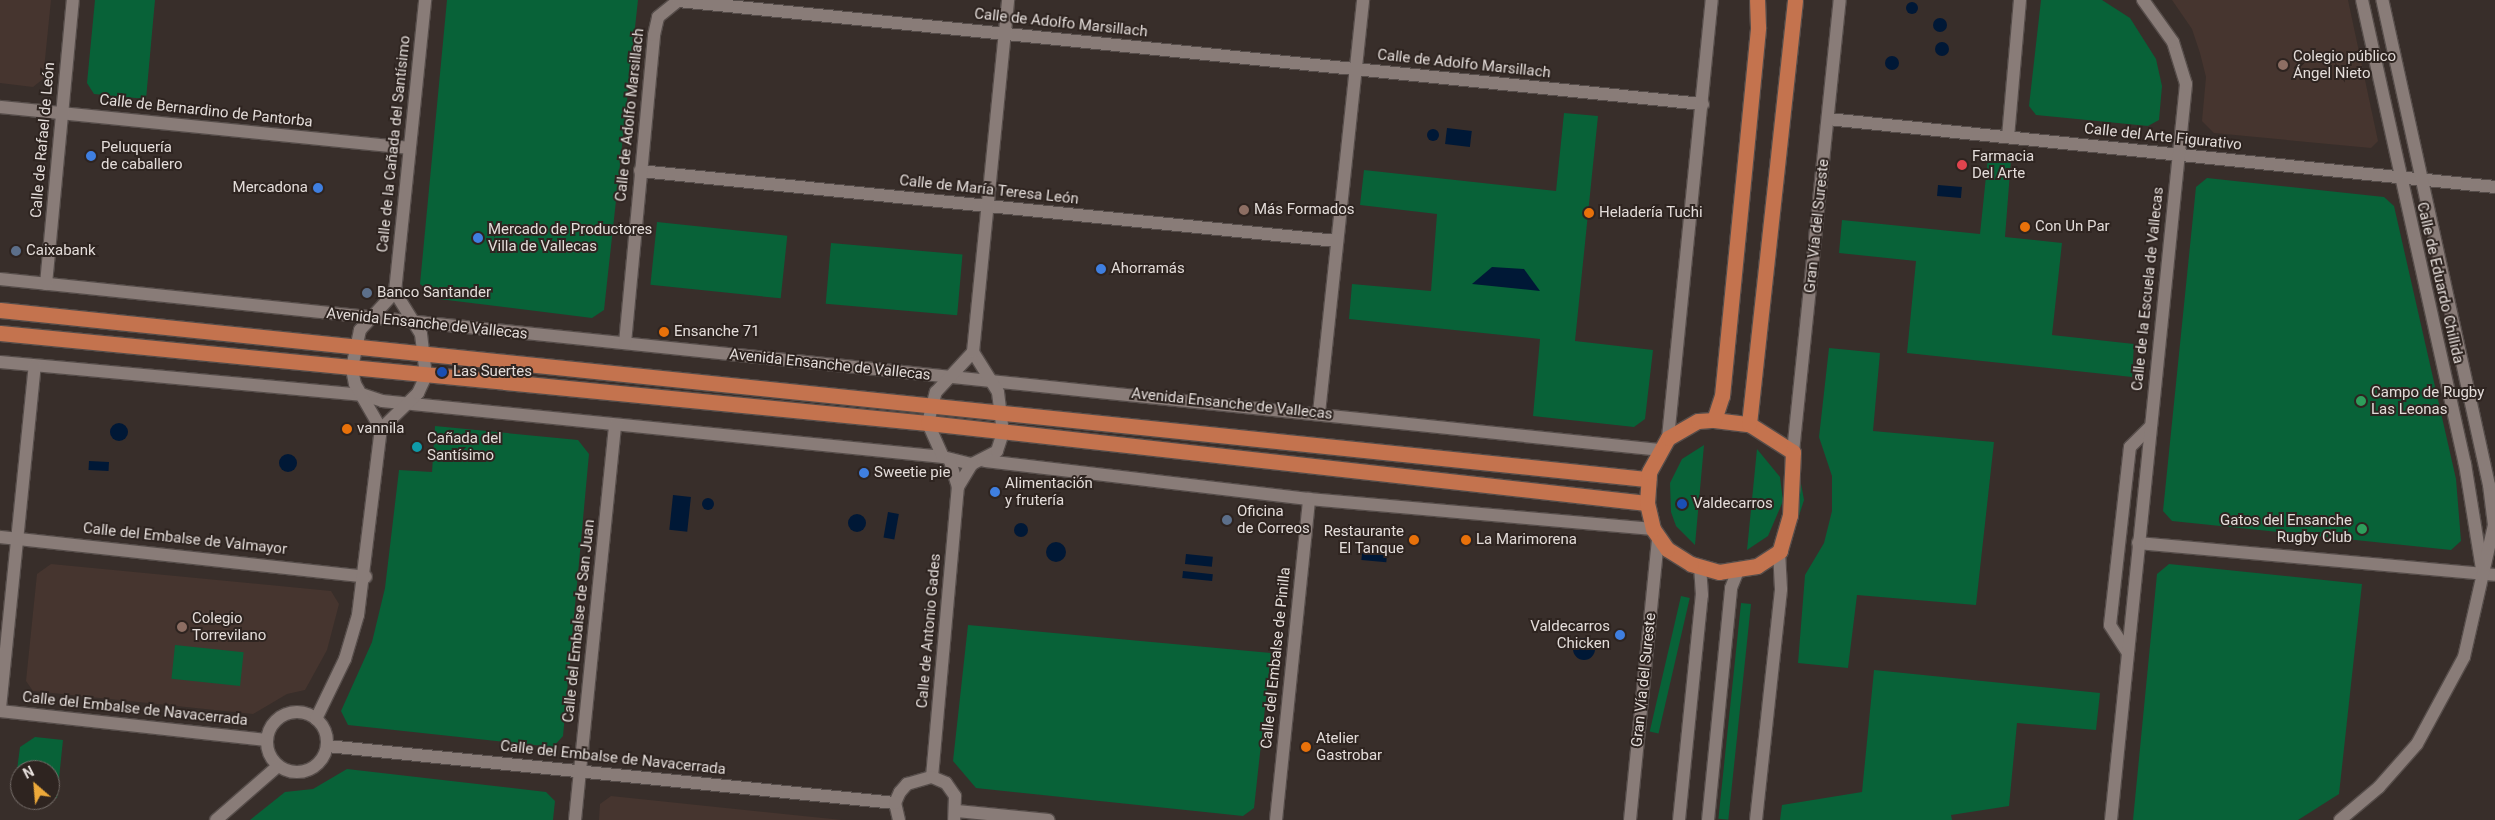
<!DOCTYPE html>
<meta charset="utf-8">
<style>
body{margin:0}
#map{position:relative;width:2495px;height:820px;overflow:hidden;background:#382e2a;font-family:Roboto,sans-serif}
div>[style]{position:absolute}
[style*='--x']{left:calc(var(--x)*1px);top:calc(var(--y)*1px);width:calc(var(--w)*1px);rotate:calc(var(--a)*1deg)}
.built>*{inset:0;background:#46352f}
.green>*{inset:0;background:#086238;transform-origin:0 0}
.water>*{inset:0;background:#001836;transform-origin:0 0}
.round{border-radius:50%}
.roads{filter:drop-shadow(1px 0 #564d4a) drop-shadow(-1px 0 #564d4a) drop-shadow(0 1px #564d4a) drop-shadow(0 -1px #564d4a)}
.minor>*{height:12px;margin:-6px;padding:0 6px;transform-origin:6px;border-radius:6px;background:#897c78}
.minor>.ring{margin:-6px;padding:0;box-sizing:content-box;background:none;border:12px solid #897c78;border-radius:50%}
.major>*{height:15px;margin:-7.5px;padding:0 7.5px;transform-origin:7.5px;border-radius:7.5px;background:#c4734e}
.dots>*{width:14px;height:14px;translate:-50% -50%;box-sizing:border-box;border:2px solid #2e2420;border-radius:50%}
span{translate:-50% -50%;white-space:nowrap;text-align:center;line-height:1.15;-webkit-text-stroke:4px #2e2420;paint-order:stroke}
.street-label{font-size:15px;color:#e3dcd9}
.poi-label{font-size:15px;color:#e3dcd9}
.left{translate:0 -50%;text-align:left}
.right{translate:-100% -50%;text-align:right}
.north{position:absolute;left:10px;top:760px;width:50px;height:50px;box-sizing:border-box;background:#2e2420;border:1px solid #766e6a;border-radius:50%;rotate:333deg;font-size:14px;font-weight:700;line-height:20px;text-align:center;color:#e3dcd9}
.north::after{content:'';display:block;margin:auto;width:18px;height:22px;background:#eca93a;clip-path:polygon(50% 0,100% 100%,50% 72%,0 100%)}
</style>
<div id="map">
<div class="built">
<div style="clip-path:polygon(0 0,51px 0,43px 79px,33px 87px,0 83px)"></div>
<div style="clip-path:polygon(2172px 0,2348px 0,2378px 141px,2371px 148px,2214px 133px,2202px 121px,2206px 77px,2200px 53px,2192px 29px)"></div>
<div style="clip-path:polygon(51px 564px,331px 591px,339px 604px,327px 650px,305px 690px,287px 694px,253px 714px,33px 691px,26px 681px,37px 574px)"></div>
<div style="clip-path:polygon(611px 796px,842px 820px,599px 820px,600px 804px)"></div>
</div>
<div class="green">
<div style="clip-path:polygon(95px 0,155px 0,146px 99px,94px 94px,87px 83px)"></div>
<div style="clip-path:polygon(447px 0,638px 0,604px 310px,592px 318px,439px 299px,420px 284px)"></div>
<div style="clip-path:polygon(2041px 0,2102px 0,2130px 18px,2156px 59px,2162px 86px,2159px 120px,2148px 126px,2036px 115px,2029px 106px)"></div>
<div style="clip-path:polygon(1564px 113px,1598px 116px,1575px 341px,1653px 350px,1645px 419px,1634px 427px,1533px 416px,1540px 339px,1349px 319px,1352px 284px,1431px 291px,1437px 214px,1360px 205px,1364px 170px,1556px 191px)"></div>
<div style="clip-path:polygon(1988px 157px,2011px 159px,2005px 237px,2062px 243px,2052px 335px,2134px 344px,2132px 377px,1907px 353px,1916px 261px,1839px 253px,1842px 220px,1980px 234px)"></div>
<div style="clip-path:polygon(2207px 178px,2384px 197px,2394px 206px,2456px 479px,2461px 541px,2451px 550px,2172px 521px,2163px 511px,2196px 187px)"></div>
<div style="left:657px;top:222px;width:131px;height:63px;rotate:6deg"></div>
<div style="left:831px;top:243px;width:132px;height:61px;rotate:5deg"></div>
<div style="clip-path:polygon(1829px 348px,1880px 353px,1873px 431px,1994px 442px,1976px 605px,1857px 595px,1848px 668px,1798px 663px,1805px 575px,1824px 543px,1832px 511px,1832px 476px,1819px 437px)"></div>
<div style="clip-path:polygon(435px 426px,578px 440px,589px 454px,563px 736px,553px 747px,348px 725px,341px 711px,372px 642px,385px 588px,399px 470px,432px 472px)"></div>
<div style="clip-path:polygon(1704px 445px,1695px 545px,1676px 526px,1671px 512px,1670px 483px,1682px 459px)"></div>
<div style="clip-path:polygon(1757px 449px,1780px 477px,1783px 501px,1768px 536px,1747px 550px)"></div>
<div style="clip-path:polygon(1798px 467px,1804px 500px,1792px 538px,1790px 537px)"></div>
<div style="clip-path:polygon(2169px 564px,2362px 584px,2339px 794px,2298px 820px,2133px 820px,2157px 574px)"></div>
<div style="left:1681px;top:596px;width:9px;height:139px;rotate:13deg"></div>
<div style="left:1751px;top:604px;width:217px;height:10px;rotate:96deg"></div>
<div style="clip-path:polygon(968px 625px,1271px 653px,1254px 808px,1243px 816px,976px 788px,953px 761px)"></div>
<div style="left:175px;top:645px;width:69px;height:34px;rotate:6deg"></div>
<div style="clip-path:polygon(1874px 670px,2100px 693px,2096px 730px,2017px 723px,2009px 806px,1951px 815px,1952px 820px,1780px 820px,1782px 805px,1862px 792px)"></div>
<div style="clip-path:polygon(35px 737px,63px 740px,57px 798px,50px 797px,50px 770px,20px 770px,20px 794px,14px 793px,20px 747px)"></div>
<div style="clip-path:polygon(347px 769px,546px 792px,555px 801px,553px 820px,250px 820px,285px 792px,313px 789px)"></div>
</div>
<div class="water">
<div class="round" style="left:1906px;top:2px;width:12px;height:12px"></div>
<div class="round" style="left:1933px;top:18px;width:14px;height:14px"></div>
<div class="round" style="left:1935px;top:42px;width:14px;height:14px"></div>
<div class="round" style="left:1885px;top:56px;width:14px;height:14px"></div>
<div style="left:1447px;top:128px;width:25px;height:16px;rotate:7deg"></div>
<div class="round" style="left:1427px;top:129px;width:12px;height:12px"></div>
<div style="left:1938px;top:185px;width:24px;height:11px;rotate:5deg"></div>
<div style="clip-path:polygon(1492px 267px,1524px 269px,1540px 291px,1472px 284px)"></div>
<div class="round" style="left:110px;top:423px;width:18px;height:18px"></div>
<div class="round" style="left:279px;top:454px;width:18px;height:18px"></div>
<div style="left:89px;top:461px;width:20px;height:9px;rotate:3deg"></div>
<div style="left:673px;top:495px;width:18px;height:35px;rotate:6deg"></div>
<div class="round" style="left:702px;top:498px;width:12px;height:12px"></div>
<div style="left:888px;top:512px;width:11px;height:26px;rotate:10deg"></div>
<div class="round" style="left:848px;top:514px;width:18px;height:18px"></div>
<div class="round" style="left:1014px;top:523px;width:14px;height:14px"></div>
<div class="round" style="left:1046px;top:542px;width:20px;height:20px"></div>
<div style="left:1362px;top:553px;width:25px;height:7px;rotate:5deg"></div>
<div style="left:1186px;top:554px;width:27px;height:10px;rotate:6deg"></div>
<div style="left:1183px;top:571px;width:30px;height:7px;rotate:6deg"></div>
<div class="round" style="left:1573px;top:638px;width:22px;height:22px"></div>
</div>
<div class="roads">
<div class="minor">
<div style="--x:2362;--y:0;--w:475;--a:77.5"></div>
<div style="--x:2465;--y:464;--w:106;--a:80.8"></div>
<div style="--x:0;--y:107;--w:411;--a:5.7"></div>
<div style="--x:1828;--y:119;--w:670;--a:5.82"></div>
<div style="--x:2008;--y:137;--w:138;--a:-85"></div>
<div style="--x:640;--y:171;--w:700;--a:5.74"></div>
<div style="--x:0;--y:279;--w:1668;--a:5.88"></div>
<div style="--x:46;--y:284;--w:285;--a:-84.6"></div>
<div style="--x:395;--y:292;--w:294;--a:-84.1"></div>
<div style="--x:625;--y:343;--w:309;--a:-84.6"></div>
<div style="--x:654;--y:35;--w:18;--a:-77"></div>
<div style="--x:658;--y:17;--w:26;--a:-39"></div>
<div style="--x:678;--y:1;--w:1030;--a:5.74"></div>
<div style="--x:0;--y:362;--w:365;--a:5.2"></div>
<div style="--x:364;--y:395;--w:19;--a:18"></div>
<div style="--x:382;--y:401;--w:564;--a:5.7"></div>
<div style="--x:943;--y:457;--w:30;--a:14"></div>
<div style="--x:972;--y:464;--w:28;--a:-27"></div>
<div style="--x:997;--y:451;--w:19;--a:-72"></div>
<div style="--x:1003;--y:433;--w:41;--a:-97"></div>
<div style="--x:998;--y:392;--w:47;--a:-122"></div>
<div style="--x:1319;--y:413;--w:415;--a:-83.9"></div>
<div style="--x:1668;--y:438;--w:440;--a:-84.3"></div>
<div style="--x:1793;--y:452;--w:454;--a:-84.1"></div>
<div style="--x:943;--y:457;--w:37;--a:-114"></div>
<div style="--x:928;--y:423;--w:32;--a:-76"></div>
<div style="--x:936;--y:392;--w:54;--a:-47.2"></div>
<div style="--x:973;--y:352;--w:354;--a:-84.3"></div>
<div style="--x:950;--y:461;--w:27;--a:73"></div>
<div style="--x:958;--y:487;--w:27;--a:-59"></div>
<div style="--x:985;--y:461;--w:326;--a:6.7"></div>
<div style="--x:1309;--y:499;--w:345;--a:5"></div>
<div style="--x:0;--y:537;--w:368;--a:6.2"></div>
<div style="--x:2138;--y:543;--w:358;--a:5.1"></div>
<div style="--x:2128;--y:653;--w:33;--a:-123"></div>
<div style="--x:2110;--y:625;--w:179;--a:-83.6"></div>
<div style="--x:2130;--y:447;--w:28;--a:-45"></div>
<div style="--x:0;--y:708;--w:344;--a:-84.2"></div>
<div style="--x:0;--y:711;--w:268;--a:6.2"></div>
<div class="ring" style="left:267px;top:712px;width:48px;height:48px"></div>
<div style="--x:316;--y:719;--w:67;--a:-64.2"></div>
<div style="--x:345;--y:659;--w:46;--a:-73.5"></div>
<div style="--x:358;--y:615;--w:187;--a:-83"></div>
<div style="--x:381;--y:429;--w:52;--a:-44.2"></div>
<div style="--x:418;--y:393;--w:19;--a:-65"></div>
<div style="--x:426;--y:376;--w:42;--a:-96.8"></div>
<div style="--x:421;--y:334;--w:49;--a:-121.8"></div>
<div style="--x:395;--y:292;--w:52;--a:132.6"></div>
<div style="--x:360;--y:330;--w:40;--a:102"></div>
<div style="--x:352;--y:369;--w:15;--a:79"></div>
<div style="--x:355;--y:384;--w:52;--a:60"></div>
<div style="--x:327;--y:746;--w:571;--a:5.73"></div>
<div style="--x:932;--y:777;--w:291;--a:-84.9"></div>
<div style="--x:957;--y:811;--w:92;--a:5.6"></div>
<div style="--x:216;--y:820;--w:82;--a:-41.1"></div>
<div style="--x:575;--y:820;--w:397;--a:-84.2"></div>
<div style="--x:899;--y:820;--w:17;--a:-103"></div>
<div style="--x:895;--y:803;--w:12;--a:-66"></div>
<div style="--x:900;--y:792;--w:11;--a:-49"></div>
<div style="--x:907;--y:784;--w:26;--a:-16"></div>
<div style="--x:932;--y:777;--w:15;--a:23"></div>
<div style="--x:946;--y:783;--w:16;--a:55"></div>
<div style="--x:955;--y:796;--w:24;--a:92"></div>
<div style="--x:1276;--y:820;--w:323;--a:-84.1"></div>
<div style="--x:1630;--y:820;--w:282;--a:-84.3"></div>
<div style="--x:1679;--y:820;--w:226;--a:-84.2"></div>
<div style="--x:1702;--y:595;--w:27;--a:-94"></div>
<div style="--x:1708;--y:820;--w:233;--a:-84.3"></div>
<div style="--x:1731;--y:588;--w:18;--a:-68"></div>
<div style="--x:1756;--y:820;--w:232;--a:-83.8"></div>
<div style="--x:1781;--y:589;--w:36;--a:-93"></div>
<div style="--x:2111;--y:820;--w:740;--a:-84.18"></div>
<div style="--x:2186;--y:84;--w:44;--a:-107.2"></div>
<div style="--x:2173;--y:42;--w:52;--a:-125.5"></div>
<div style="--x:2340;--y:820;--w:51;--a:-40.2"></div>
<div style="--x:2379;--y:787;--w:57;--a:-48.5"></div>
<div style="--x:2417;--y:744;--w:99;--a:-61.6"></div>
<div style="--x:2464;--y:657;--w:135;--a:-77.2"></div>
<div style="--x:2494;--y:525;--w:40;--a:-97.1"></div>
<div style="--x:2489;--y:485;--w:497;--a:-102.4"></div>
</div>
<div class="major">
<div style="--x:0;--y:310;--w:1657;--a:5.86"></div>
<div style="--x:0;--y:333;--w:932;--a:5.54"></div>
<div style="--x:928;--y:423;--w:723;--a:6.35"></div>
<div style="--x:1714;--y:420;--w:35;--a:7"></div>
<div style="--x:1749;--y:424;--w:52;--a:32.5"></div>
<div style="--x:1793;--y:452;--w:63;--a:92.7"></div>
<div style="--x:1790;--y:515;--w:37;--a:106"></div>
<div style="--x:1780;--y:551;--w:27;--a:147"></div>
<div style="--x:1757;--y:566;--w:38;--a:171"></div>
<div style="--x:1719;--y:572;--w:29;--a:-164"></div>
<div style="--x:1691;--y:564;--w:28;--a:-148"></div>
<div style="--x:1667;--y:549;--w:24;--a:-125"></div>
<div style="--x:1653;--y:529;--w:27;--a:-103"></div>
<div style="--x:1647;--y:503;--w:31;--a:-86"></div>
<div style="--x:1649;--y:472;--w:39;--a:-61"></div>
<div style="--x:1668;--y:438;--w:34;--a:-30"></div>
<div style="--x:1698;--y:421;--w:16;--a:-4"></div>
<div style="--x:1714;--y:420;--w:25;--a:-72"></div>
<div style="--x:1722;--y:396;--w:371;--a:-84.4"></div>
<div style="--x:1758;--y:27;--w:27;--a:-92"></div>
<div style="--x:1749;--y:424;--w:426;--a:-83.8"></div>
</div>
</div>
<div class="dots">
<div style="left:2283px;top:65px;background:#8d6e63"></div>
<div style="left:91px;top:156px;background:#3f7fe0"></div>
<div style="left:1962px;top:165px;background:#e0444e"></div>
<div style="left:318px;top:188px;background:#3f7fe0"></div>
<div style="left:1244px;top:210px;background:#8d6e63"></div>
<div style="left:1589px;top:213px;background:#e8710a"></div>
<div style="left:2025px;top:227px;background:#e8710a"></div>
<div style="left:478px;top:238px;background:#3f7fe0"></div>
<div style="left:16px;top:251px;background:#5c6f8a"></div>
<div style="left:1101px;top:269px;background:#3f7fe0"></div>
<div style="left:367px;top:293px;background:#5c6f8a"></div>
<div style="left:664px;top:332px;background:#e8710a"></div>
<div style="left:442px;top:372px;background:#1a4fb4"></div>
<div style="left:2361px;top:401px;background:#2e9e5b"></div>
<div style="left:347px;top:429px;background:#e8710a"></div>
<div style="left:417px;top:447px;background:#0f9aa8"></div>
<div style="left:864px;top:473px;background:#3f7fe0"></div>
<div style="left:995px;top:492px;background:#3f7fe0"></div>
<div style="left:1682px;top:504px;background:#1a4fb4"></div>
<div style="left:1227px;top:520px;background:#5c6f8a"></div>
<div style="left:2362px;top:529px;background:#2e9e5b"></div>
<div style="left:1414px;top:540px;background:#e8710a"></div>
<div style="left:1466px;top:540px;background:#e8710a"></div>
<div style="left:182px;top:627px;background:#8d6e63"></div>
<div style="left:1620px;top:635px;background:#3f7fe0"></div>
<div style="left:1306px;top:747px;background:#e8710a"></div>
</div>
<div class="street-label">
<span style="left:1061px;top:23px;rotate:6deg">Calle de Adolfo Marsillach</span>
<span style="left:1464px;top:64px;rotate:6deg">Calle de Adolfo Marsillach</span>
<span style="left:206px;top:111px;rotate:6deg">Calle de Bernardino de Pantorba</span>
<span style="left:630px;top:115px;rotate:-84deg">Calle de Adolfo Marsillach</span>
<span style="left:2163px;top:137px;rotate:6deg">Calle del Arte Figurativo</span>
<span style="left:43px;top:140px;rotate:-85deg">Calle de Rafael de León</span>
<span style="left:394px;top:144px;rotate:-84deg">Calle de la Cañada del Santísimo</span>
<span style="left:989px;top:190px;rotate:6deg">Calle de María Teresa León</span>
<span style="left:1817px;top:226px;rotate:-84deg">Gran Vía del Sureste</span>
<span style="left:2440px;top:283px;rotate:77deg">Calle de Eduardo Chillida</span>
<span style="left:2148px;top:289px;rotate:-84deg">Calle de la Escuela de Vallecas</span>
<span style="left:427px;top:324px;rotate:6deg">Avenida Ensanche de Vallecas</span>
<span style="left:830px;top:365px;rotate:6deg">Avenida Ensanche de Vallecas</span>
<span style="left:1232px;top:404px;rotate:6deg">Avenida Ensanche de Vallecas</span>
<span style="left:185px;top:539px;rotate:6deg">Calle del Embalse de Valmayor</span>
<span style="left:579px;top:621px;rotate:-84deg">Calle del Embalse de San Juan</span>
<span style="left:929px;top:631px;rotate:-85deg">Calle de Antonio Gades</span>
<span style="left:1276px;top:658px;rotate:-84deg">Calle del Embalse de Pinilla</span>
<span style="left:1644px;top:680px;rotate:-84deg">Gran Vía del Sureste</span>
<span style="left:135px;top:709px;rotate:6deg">Calle del Embalse de Navacerrada</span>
<span style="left:613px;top:758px;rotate:6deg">Calle del Embalse de Navacerrada</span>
</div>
<div class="poi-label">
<span class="left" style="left:2293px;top:65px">Colegio público<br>Ángel Nieto</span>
<span class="left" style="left:101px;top:156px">Peluquería<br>de caballero</span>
<span class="left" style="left:1972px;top:165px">Farmacia<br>Del Arte</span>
<span class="right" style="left:308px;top:188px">Mercadona</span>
<span class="left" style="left:1254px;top:210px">Más Formados</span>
<span class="left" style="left:1599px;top:213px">Heladería Tuchi</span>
<span class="left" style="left:2035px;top:227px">Con Un Par</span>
<span class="left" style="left:488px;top:238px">Mercado de Productores<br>Villa de Vallecas</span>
<span class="left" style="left:26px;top:251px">Caixabank</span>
<span class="left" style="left:1111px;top:269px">Ahorramás</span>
<span class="left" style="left:377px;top:293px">Banco Santander</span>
<span class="left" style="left:674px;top:332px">Ensanche 71</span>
<span class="left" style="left:453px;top:372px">Las Suertes</span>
<span class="left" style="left:2371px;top:401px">Campo de Rugby<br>Las Leonas</span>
<span class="left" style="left:357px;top:429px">vannila</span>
<span class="left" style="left:427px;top:447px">Cañada del<br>Santísimo</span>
<span class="left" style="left:874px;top:473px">Sweetie pie</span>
<span class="left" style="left:1005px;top:492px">Alimentación<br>y frutería</span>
<span class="left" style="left:1693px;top:504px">Valdecarros</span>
<span class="left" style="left:1237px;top:520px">Oficina<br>de Correos</span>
<span class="right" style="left:2352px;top:529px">Gatos del Ensanche<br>Rugby Club</span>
<span class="right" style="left:1404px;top:540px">Restaurante<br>El Tanque</span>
<span class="left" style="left:1476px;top:540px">La Marimorena</span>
<span class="left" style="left:192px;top:627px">Colegio<br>Torrevilano</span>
<span class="right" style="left:1610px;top:635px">Valdecarros<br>Chicken</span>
<span class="left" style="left:1316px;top:747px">Atelier<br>Gastrobar</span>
</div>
<div class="north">N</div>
</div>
